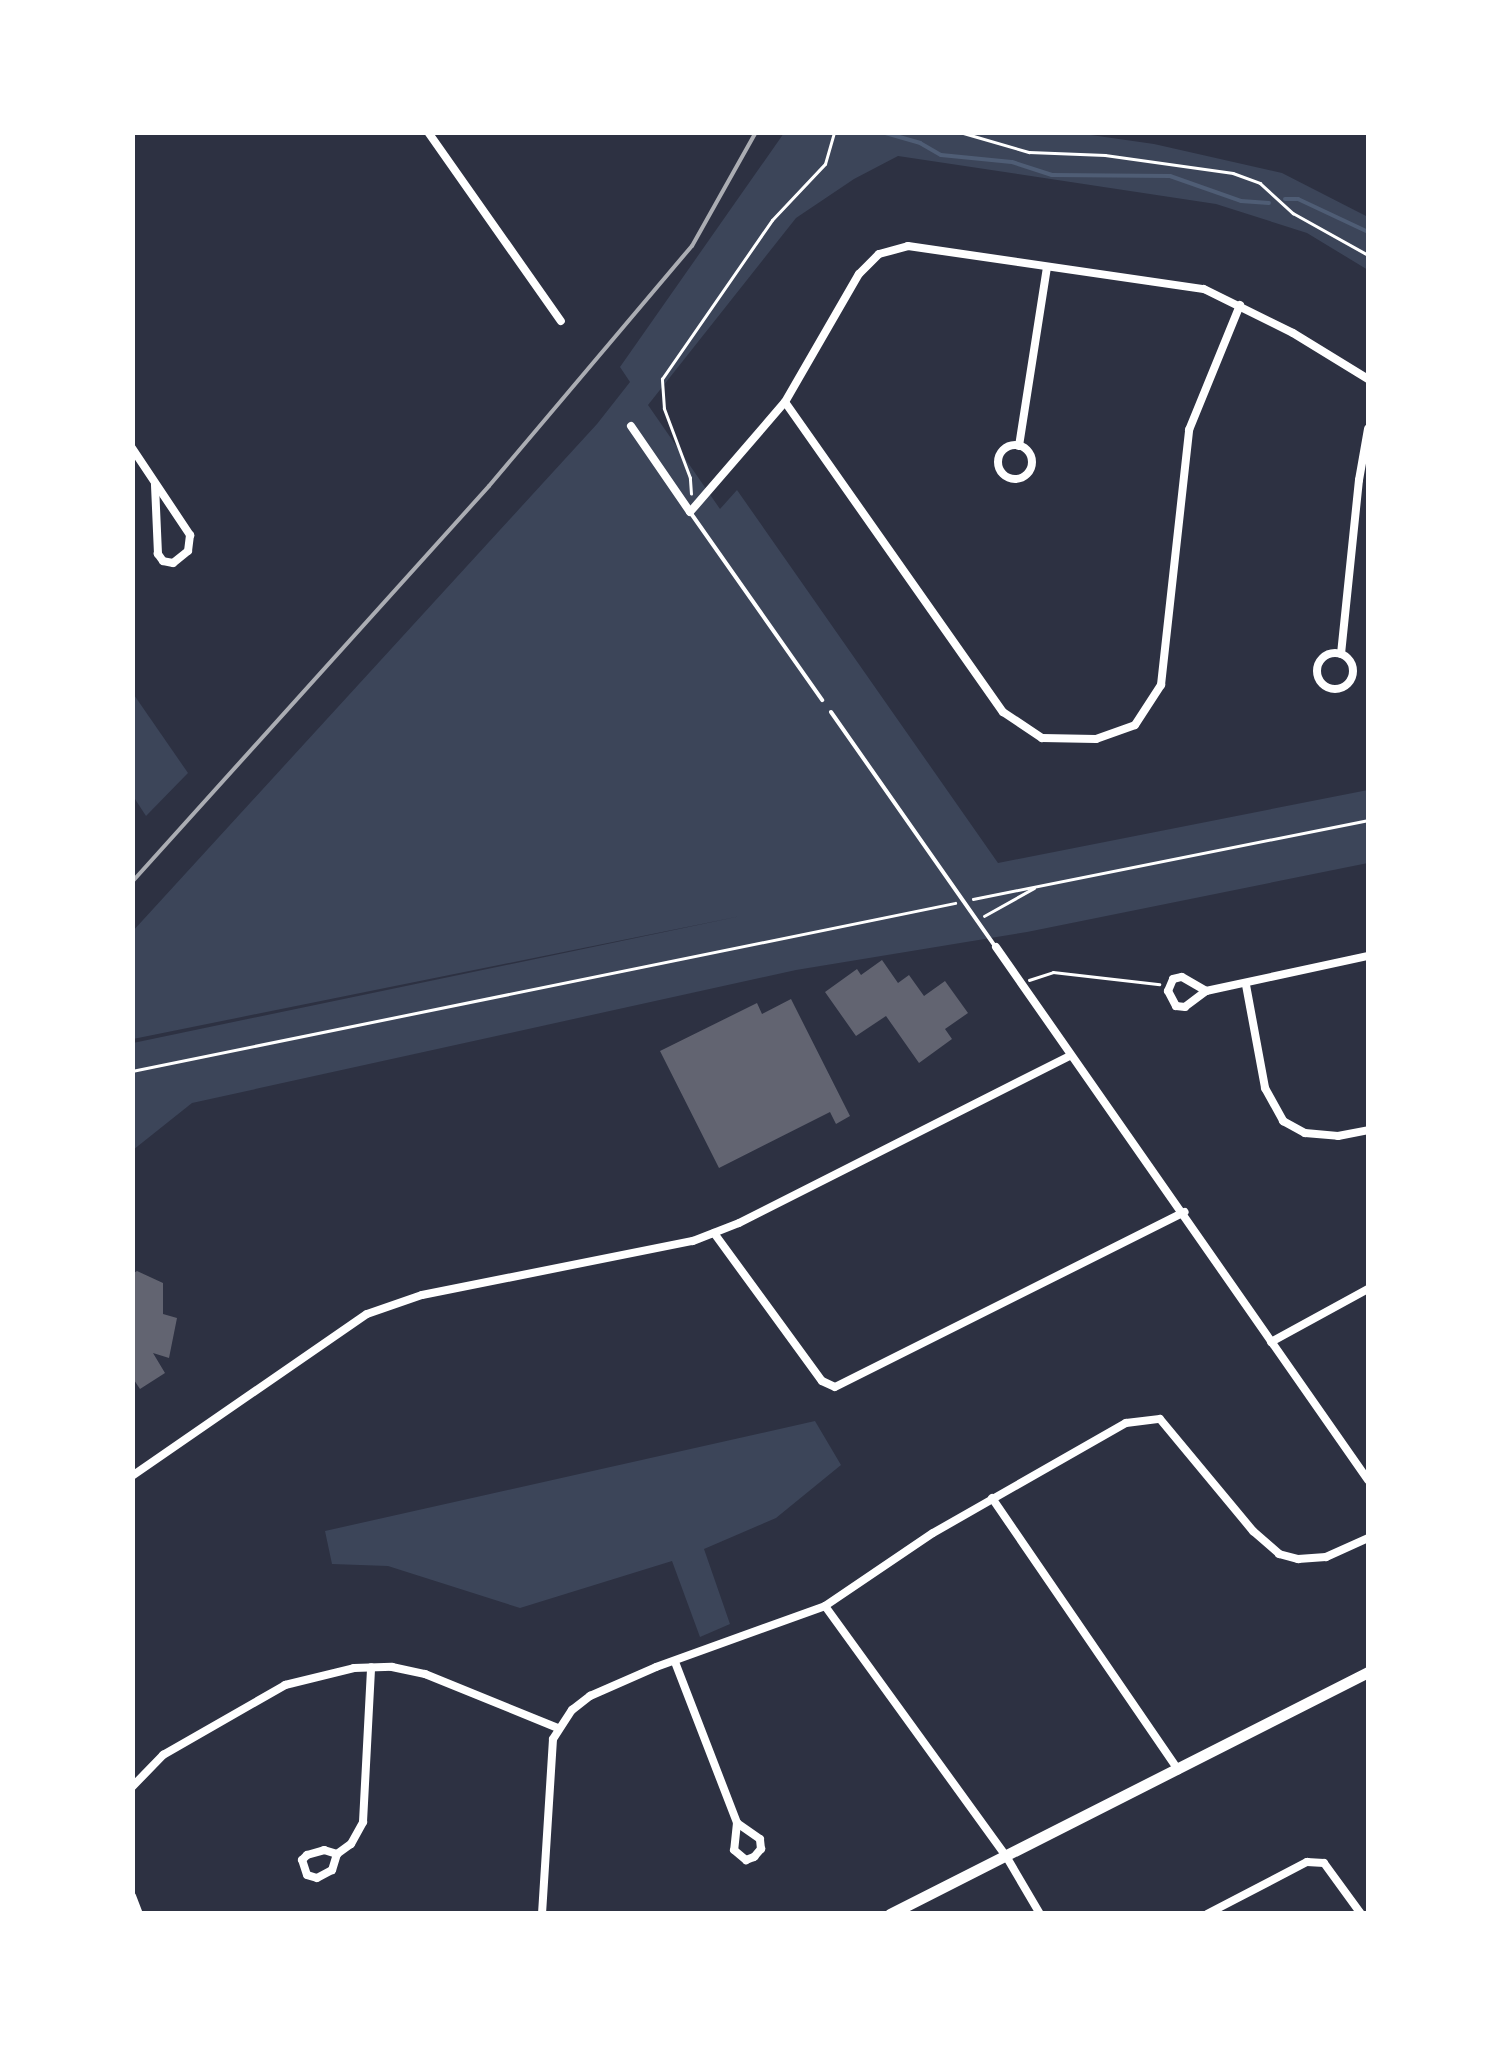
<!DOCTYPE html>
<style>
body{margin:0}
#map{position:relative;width:1501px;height:2046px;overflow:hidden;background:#2d3142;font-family:"Fira Sans Condensed",sans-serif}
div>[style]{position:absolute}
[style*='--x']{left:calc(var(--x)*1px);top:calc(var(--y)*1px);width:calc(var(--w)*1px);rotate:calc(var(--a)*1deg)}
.green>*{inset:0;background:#3c4559}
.stream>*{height:4px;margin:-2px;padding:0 2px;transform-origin:2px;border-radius:2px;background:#4f5d75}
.building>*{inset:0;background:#626471}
.path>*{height:2.5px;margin:-1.25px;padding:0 1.25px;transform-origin:1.25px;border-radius:1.25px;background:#fff}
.service>*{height:4px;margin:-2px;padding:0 2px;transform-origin:2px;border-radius:2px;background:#fff}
.minor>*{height:8px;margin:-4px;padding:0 4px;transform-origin:4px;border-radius:4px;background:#fff}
.minor>.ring{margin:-4px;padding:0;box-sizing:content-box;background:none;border:8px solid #fff;border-radius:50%}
.secondary>*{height:11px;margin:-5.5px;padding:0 5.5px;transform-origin:5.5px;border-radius:5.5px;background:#fff}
.rail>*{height:4px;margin:-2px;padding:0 2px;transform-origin:2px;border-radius:2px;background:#abadb3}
span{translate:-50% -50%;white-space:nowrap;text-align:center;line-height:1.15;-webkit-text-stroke:8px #fff;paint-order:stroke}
.frame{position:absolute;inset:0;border:135px solid #fff;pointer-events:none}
</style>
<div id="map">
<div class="green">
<div style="clip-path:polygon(784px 133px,1077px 133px,1154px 144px,1282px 173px,1368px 217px,1368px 270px,1307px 233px,1216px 204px,898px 156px,854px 179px,796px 218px,648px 405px,720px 509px,737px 490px,998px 863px,1368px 790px,1368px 863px,1027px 932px,796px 970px,192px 1103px,133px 1150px,133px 1043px,741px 916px,133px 1039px,132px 932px,597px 424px,630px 382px,620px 367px)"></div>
<div style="clip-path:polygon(132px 692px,188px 773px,146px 816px,133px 796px)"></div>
<div style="clip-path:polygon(815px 1421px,841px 1465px,776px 1518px,704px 1549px,730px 1624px,700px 1637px,672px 1561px,520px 1608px,388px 1566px,332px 1564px,325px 1531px)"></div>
</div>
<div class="stream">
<div style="--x:882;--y:132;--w:40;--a:16"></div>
<div style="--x:920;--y:143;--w:24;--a:30"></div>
<div style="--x:941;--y:155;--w:71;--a:5.6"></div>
<div style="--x:1012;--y:162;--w:42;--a:18"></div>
<div style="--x:1052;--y:175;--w:118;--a:0.5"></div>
<div style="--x:1170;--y:176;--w:75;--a:19.4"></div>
<div style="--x:1241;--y:201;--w:28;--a:4"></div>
<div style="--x:1285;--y:199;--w:13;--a:0"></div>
<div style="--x:1298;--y:199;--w:77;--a:25.2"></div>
</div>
<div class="building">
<div style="clip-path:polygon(882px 960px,898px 983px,909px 975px,924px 996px,945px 981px,968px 1013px,945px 1029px,952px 1039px,919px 1063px,886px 1016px,856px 1036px,825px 992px,857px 969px,861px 975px)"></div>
<div style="clip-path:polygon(791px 999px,850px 1116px,836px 1124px,830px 1112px,719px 1168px,660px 1051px,757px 1003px,762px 1014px)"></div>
<div style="clip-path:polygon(137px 1271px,163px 1283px,163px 1314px,177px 1318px,169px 1358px,153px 1353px,165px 1373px,140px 1389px,132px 1377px,132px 1274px)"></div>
</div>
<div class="path">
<div style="--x:960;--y:132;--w:72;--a:16.2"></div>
<div style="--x:1029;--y:152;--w:76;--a:2.3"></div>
<div style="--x:1105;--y:155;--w:129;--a:8"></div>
<div style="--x:1233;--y:173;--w:29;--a:20"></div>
<div style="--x:1260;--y:183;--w:45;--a:42.3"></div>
<div style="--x:1293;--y:213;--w:86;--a:29.2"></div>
<div style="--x:691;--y:494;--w:16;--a:-94"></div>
<div style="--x:690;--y:478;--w:74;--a:-110.6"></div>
<div style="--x:664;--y:409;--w:30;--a:-94"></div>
<div style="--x:662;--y:379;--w:193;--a:-55.3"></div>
<div style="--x:772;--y:220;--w:77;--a:-46.6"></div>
<div style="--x:825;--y:164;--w:33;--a:-74"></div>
<div style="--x:973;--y:899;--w:403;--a:-11.3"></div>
<div style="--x:984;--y:916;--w:57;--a:-29.2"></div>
<div style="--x:1029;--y:980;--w:25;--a:-18"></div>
<div style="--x:1053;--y:972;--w:107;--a:6.5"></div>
<div style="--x:132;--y:1071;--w:840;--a:-11.54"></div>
</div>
<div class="service">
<div style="--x:690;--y:512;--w:230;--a:54.9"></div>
<div style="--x:831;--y:712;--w:284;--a:55"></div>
</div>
<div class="minor">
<div style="--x:428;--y:132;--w:231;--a:54.9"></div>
<div style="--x:785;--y:402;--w:379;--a:54.9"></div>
<div style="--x:1003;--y:712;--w:47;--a:33.7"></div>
<div style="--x:1042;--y:738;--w:54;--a:1.1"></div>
<div style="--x:1096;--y:739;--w:41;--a:-19.7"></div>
<div style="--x:1135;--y:725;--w:48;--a:-57"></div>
<div style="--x:1161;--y:685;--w:257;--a:-83.7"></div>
<div style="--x:1189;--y:430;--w:135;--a:-67.8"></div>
<div style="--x:631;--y:426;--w:104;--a:55.5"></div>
<div style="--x:690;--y:512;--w:145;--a:-49.2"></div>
<div style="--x:785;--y:402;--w:148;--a:-60"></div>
<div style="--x:859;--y:274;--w:28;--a:-45"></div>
<div style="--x:879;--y:254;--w:30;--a:-15"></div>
<div style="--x:908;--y:246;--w:299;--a:8.3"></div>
<div style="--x:1204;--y:289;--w:99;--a:26.3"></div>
<div style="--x:1293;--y:333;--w:88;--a:31.5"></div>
<div class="ring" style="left:998px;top:445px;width:26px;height:26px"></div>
<div style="--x:1019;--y:446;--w:181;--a:-81.1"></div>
<div style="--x:132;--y:448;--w:105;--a:56.3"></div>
<div style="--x:190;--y:535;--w:16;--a:97"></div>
<div style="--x:188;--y:551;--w:19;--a:141"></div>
<div style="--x:173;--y:563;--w:10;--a:-169"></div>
<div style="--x:163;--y:561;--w:9;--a:-126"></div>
<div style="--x:158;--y:554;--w:70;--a:-92.5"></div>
<div class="ring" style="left:1317px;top:653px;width:28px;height:28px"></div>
<div style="--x:1341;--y:654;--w:175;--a:-84.1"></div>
<div style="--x:1359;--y:480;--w:52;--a:-80"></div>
<div style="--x:996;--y:947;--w:650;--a:55.09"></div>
<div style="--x:1246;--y:985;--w:105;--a:79.5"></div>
<div style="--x:1265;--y:1088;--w:38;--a:61"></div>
<div style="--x:1283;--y:1121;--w:25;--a:29"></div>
<div style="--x:1305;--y:1133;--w:33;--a:5"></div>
<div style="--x:1338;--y:1136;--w:31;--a:-11"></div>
<div style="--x:1206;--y:991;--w:26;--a:143"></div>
<div style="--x:1185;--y:1007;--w:9;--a:-174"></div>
<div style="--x:1176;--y:1006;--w:17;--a:-118"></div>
<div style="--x:1168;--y:991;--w:13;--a:-67"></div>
<div style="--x:1173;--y:979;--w:9;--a:-13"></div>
<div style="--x:1182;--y:977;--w:28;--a:30"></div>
<div style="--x:1206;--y:991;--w:166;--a:-12.2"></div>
<div style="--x:714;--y:1233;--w:183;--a:53.9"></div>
<div style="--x:822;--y:1381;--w:14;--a:25"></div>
<div style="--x:835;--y:1387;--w:391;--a:-26.6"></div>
<div style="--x:1271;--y:1342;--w:111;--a:-28.7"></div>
<div style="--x:132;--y:1476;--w:285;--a:-34.6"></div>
<div style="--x:367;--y:1314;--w:58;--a:-19.1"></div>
<div style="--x:422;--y:1295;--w:276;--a:-11.3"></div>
<div style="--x:693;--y:1241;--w:49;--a:-21.4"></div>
<div style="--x:739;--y:1223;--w:371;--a:-26.8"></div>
<div style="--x:992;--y:1498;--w:330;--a:55.6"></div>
<div style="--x:825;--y:1606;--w:309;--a:54.1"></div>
<div style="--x:1006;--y:1856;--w:67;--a:59.6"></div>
<div style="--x:675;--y:1662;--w:173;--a:68.9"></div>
<div style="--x:737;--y:1823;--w:27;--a:96"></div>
<div style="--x:734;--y:1850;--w:16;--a:40"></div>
<div style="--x:746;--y:1860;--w:9;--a:-21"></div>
<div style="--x:754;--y:1857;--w:11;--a:-49"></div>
<div style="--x:761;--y:1849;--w:10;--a:-96"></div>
<div style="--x:760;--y:1839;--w:28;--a:-145"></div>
<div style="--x:132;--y:1787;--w:45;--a:-45.9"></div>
<div style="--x:163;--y:1755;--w:141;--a:-29.8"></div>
<div style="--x:285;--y:1685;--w:71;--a:-13.8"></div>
<div style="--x:354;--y:1668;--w:38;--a:-2"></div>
<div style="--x:392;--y:1667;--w:34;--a:12"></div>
<div style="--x:425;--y:1674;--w:144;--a:22.1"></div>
<div style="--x:337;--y:1854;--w:17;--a:107"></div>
<div style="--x:332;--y:1870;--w:17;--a:152"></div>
<div style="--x:317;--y:1878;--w:10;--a:-163"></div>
<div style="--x:307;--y:1875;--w:16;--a:-108"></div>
<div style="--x:302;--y:1860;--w:7;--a:-45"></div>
<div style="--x:307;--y:1855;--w:18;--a:-16"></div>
<div style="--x:324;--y:1850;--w:14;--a:17"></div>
<div style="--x:337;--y:1854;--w:17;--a:-36"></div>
<div style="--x:351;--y:1844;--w:25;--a:-61"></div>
<div style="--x:363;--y:1822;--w:155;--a:-87"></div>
<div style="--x:132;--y:1896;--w:19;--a:69"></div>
<div style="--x:542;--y:1914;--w:175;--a:-86.4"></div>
<div style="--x:553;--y:1739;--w:35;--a:-57"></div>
<div style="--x:572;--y:1710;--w:23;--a:-38"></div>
<div style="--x:590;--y:1696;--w:72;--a:-23.7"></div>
<div style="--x:656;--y:1667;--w:180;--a:-19.8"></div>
<div style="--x:825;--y:1606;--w:130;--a:-34.1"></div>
<div style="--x:933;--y:1533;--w:222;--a:-29.7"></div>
<div style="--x:1126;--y:1423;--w:34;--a:-7"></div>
<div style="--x:1160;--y:1419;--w:146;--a:50.3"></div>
<div style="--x:1253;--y:1531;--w:35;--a:41"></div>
<div style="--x:1279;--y:1554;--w:20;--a:15"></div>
<div style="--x:1298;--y:1559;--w:28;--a:-4"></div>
<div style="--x:1326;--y:1557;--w:46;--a:-24.3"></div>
<div style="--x:1207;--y:1914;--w:113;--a:-27.5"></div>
<div style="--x:1307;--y:1862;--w:17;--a:3"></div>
<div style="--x:1324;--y:1863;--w:63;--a:54"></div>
</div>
<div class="secondary">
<div style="--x:890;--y:1914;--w:536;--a:-26.85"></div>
</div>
<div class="rail">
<div style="--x:132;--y:882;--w:533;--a:-47.96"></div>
<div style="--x:489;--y:486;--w:314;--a:-49.8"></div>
<div style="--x:692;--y:246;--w:131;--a:-60.7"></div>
</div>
<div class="frame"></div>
</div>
